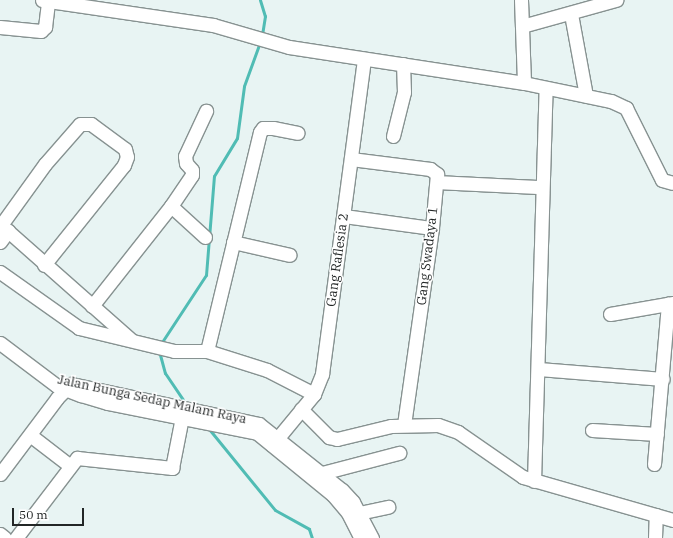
<!DOCTYPE html>
<style>
body{margin:0}
#map{position:relative;width:673px;height:538px;overflow:hidden;background:#e8f4f3;font-family:"IBM Plex Serif",serif}
div>[style]{position:absolute}
[style*='--x']{left:calc(var(--x)*1px);top:calc(var(--y)*1px);width:calc(var(--w)*1px);rotate:calc(var(--a)*1deg)}
.stream>*{height:3px;margin:-1.5px;padding:0 1.5px;transform-origin:1.5px;border-radius:1.5px;background:#50bcb4}
.roads{filter:drop-shadow(1px 0 #879291) drop-shadow(-1px 0 #879291) drop-shadow(0 1px #879291) drop-shadow(0 -1px #879291)}
.minor>*{height:13px;margin:-6.5px;padding:0 6.5px;transform-origin:6.5px;border-radius:6.5px;background:#fff}
span{translate:-50% -50%;white-space:nowrap;text-align:center;line-height:1.15;-webkit-text-stroke:3px #fff;paint-order:stroke}
.street-label{font-size:13px;color:#222626}
.scale{position:absolute;left:12px;top:508px;width:72px;height:18px;box-sizing:border-box;border:2px solid #222626;border-top:0;padding-left:5px;font-size:12px;line-height:14px;white-space:nowrap;color:#222626;-webkit-text-stroke:3px #fff;paint-order:stroke}
</style>
<div id="map">
<div class="stream">
<div style="--x:260;--y:0;--w:17;--a:73"></div>
<div style="--x:265;--y:16;--w:19;--a:99"></div>
<div style="--x:160;--y:345;--w:84;--a:-56.7"></div>
<div style="--x:206;--y:275;--w:99;--a:-85.4"></div>
<div style="--x:214;--y:176;--w:44;--a:-58.8"></div>
<div style="--x:237;--y:138;--w:52;--a:-82.3"></div>
<div style="--x:244;--y:86;--w:47;--a:-70"></div>
<div style="--x:159;--y:351;--w:23;--a:75"></div>
<div style="--x:165;--y:373;--w:34;--a:56"></div>
<div style="--x:209;--y:429;--w:104;--a:50.8"></div>
<div style="--x:275;--y:510;--w:39;--a:29"></div>
<div style="--x:309;--y:529;--w:9;--a:72"></div>
</div>
<div class="roads">
<div class="minor">
<div style="--x:42;--y:0;--w:173;--a:8.3"></div>
<div style="--x:213;--y:25;--w:79;--a:16.1"></div>
<div style="--x:289;--y:47;--w:238;--a:8.7"></div>
<div style="--x:524;--y:83;--w:89;--a:11.7"></div>
<div style="--x:611;--y:101;--w:17;--a:25"></div>
<div style="--x:626;--y:108;--w:80;--a:63.4"></div>
<div style="--x:662;--y:180;--w:11;--a:15"></div>
<div style="--x:521;--y:0;--w:83;--a:87.9"></div>
<div style="--x:571;--y:14;--w:83;--a:79.6"></div>
<div style="--x:522;--y:26;--w:98;--a:-15.5"></div>
<div style="--x:0;--y:27;--w:41;--a:5.6"></div>
<div style="--x:41;--y:31;--w:6;--a:-45"></div>
<div style="--x:45;--y:27;--w:26;--a:-83"></div>
<div style="--x:393;--y:136;--w:45;--a:-76"></div>
<div style="--x:404;--y:92;--w:28;--a:-92"></div>
<div style="--x:351;--y:159;--w:80;--a:7.2"></div>
<div style="--x:430;--y:169;--w:9;--a:36"></div>
<div style="--x:437;--y:174;--w:54;--a:95.3"></div>
<div style="--x:432;--y:228;--w:199;--a:98.1"></div>
<div style="--x:437;--y:182;--w:104;--a:2.8"></div>
<div style="--x:171;--y:206;--w:46;--a:42.4"></div>
<div style="--x:344;--y:216;--w:89;--a:7.8"></div>
<div style="--x:0;--y:224;--w:175;--a:41.5"></div>
<div style="--x:1;--y:225;--w:75;--a:-54.2"></div>
<div style="--x:45;--y:164;--w:53;--a:-48.8"></div>
<div style="--x:80;--y:124;--w:11;--a:0"></div>
<div style="--x:91;--y:124;--w:42;--a:36.3"></div>
<div style="--x:125;--y:149;--w:8;--a:76"></div>
<div style="--x:127;--y:157;--w:9;--a:111"></div>
<div style="--x:124;--y:165;--w:128;--a:128.7"></div>
<div style="--x:0;--y:242;--w:14;--a:-54"></div>
<div style="--x:233;--y:242;--w:58;--a:12.8"></div>
<div style="--x:0;--y:272;--w:97;--a:35.3"></div>
<div style="--x:79;--y:328;--w:98;--a:13.6"></div>
<div style="--x:174;--y:351;--w:33;--a:0"></div>
<div style="--x:207;--y:351;--w:63;--a:17.6"></div>
<div style="--x:267;--y:370;--w:53;--a:27.1"></div>
<div style="--x:92;--y:306;--w:127;--a:-51.7"></div>
<div style="--x:171;--y:206;--w:37;--a:-56"></div>
<div style="--x:192;--y:175;--w:5;--a:-90"></div>
<div style="--x:192;--y:170;--w:9;--a:-131"></div>
<div style="--x:186;--y:163;--w:7;--a:-98"></div>
<div style="--x:185;--y:156;--w:50;--a:-65"></div>
<div style="--x:610;--y:314;--w:64;--a:-9.9"></div>
<div style="--x:0;--y:343;--w:71;--a:37"></div>
<div style="--x:57;--y:386;--w:26;--a:21"></div>
<div style="--x:81;--y:395;--w:27;--a:17"></div>
<div style="--x:107;--y:403;--w:153;--a:11.3"></div>
<div style="--x:257;--y:433;--w:98;--a:39.2"></div>
<div style="--x:333;--y:495;--w:23;--a:50"></div>
<div style="--x:348;--y:513;--w:28;--a:63"></div>
<div style="--x:207;--y:351;--w:225;--a:-76.4"></div>
<div style="--x:260;--y:132;--w:5;--a:-53"></div>
<div style="--x:263;--y:128;--w:10;--a:0"></div>
<div style="--x:273;--y:128;--w:25;--a:11"></div>
<div style="--x:539;--y:369;--w:124;--a:4.6"></div>
<div style="--x:71;--y:384;--w:192;--a:12"></div>
<div style="--x:259;--y:424;--w:106;--a:38.5"></div>
<div style="--x:342;--y:490;--w:16;--a:47"></div>
<div style="--x:353;--y:502;--w:41;--a:62.2"></div>
<div style="--x:301;--y:409;--w:40;--a:45"></div>
<div style="--x:329;--y:437;--w:8;--a:14"></div>
<div style="--x:337;--y:439;--w:56;--a:-13.5"></div>
<div style="--x:391;--y:426;--w:47;--a:-1.2"></div>
<div style="--x:438;--y:425;--w:21;--a:19"></div>
<div style="--x:458;--y:432;--w:79;--a:34.7"></div>
<div style="--x:523;--y:477;--w:156;--a:16"></div>
<div style="--x:592;--y:430;--w:65;--a:3.5"></div>
<div style="--x:30;--y:435;--w:49;--a:37.6"></div>
<div style="--x:272;--y:445;--w:66;--a:-50.5"></div>
<div style="--x:314;--y:394;--w:22;--a:-68"></div>
<div style="--x:322;--y:374;--w:318;--a:-82.4"></div>
<div style="--x:654;--y:464;--w:161;--a:-85"></div>
<div style="--x:322;--y:473;--w:80;--a:-14.6"></div>
<div style="--x:0;--y:474;--w:95;--a:-53.1"></div>
<div style="--x:57;--y:398;--w:18;--a:-45"></div>
<div style="--x:534;--y:481;--w:393;--a:-88.3"></div>
<div style="--x:359;--y:513;--w:30;--a:-12"></div>
<div style="--x:0;--y:534;--w:6;--a:39"></div>
<div style="--x:16;--y:538;--w:101;--a:-52.7"></div>
<div style="--x:77;--y:458;--w:96;--a:6"></div>
<div style="--x:172;--y:468;--w:52;--a:-78.9"></div>
<div style="--x:655;--y:538;--w:23;--a:-88"></div>
</div>
</div>
<div class="street-label">
<span style="left:428px;top:256px;rotate:-83deg">Gang Swadaya 1</span>
<span style="left:338px;top:260px;rotate:-82deg">Gang Raflesia 2</span>
<span style="left:152px;top:400px;rotate:12deg">Jalan Bunga Sedap Malam Raya</span>
</div>
<div class="scale">50 m</div>
</div>
